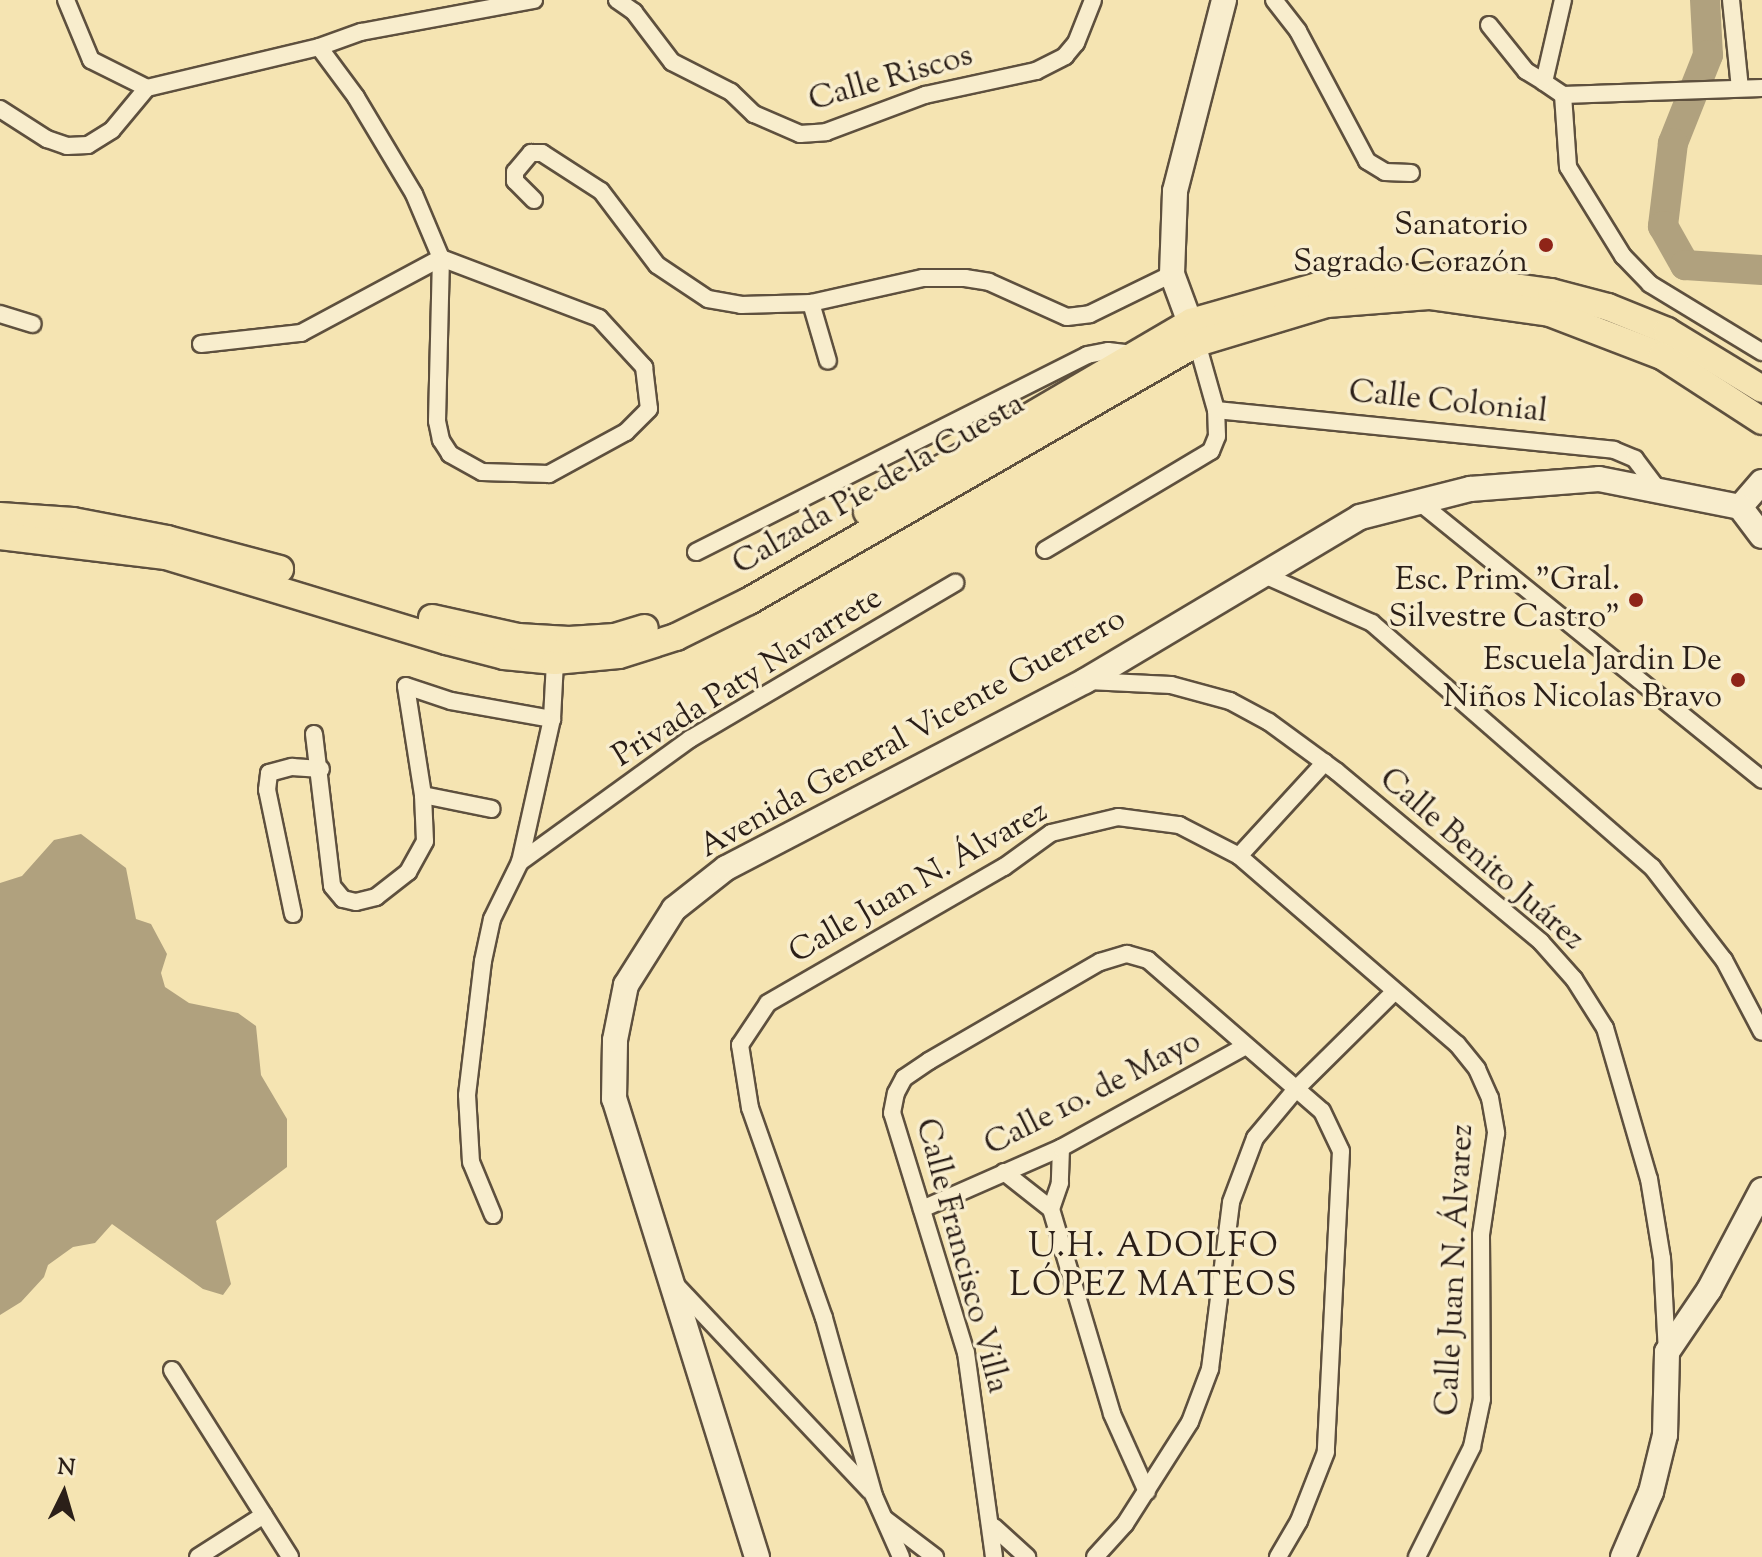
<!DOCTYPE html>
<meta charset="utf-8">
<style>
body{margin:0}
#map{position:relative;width:1762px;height:1557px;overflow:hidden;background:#f5e4b2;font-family:"Sorts Mill Goudy",serif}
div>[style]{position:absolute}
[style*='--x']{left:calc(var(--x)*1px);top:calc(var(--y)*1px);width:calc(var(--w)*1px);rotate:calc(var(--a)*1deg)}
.water>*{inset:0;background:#b0a17e}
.river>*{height:30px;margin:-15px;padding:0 15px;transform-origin:15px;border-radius:15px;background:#b0a17e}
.roads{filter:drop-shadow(2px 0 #5e503e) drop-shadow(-2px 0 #5e503e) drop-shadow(0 2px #5e503e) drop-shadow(0 -2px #5e503e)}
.street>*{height:16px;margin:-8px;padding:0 8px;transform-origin:8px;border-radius:8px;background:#f8edcd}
.secondary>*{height:24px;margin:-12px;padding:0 12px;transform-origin:12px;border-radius:12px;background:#f8edcd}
.primary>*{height:26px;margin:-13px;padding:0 13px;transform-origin:13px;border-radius:13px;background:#f5e4b2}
.dots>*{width:22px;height:22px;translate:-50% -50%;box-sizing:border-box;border:4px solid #f8edcd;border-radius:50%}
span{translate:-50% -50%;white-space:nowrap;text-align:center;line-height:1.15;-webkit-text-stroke:7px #f8edcd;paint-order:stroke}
.street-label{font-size:32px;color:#2b1f18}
.poi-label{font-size:32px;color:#2b1f18}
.right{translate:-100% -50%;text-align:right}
.neighbourhood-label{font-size:34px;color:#2b1f18;letter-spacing:2px}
.north{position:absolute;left:24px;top:1453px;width:80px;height:80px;-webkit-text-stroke:6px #f8edcd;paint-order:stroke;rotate:5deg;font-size:22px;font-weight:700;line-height:32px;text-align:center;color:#2b1f18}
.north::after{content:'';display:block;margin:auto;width:28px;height:36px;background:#2b1f18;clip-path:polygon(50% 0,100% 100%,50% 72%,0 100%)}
</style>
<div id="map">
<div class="water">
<div style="clip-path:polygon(81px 834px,126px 868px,136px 919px,151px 924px,167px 954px,161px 973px,165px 987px,189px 1003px,238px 1013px,256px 1026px,261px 1075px,287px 1119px,287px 1167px,216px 1221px,231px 1284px,223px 1295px,203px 1289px,112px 1224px,95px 1243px,73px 1247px,48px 1265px,44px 1277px,21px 1302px,0 1315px,0 883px,22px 876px,54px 840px)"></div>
</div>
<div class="river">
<div style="--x:1705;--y:0;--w:55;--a:86.9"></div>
<div style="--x:1708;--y:55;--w:95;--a:111.7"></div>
<div style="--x:1673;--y:143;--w:84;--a:96.9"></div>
<div style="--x:1663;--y:226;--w:45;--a:60.6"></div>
<div style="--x:1685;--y:265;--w:77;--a:3.7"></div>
</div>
<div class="roads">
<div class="street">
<div style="--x:66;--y:0;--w:65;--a:67.4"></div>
<div style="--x:91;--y:60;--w:63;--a:26.6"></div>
<div style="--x:617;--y:0;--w:21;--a:35"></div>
<div style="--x:634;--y:12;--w:63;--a:52.8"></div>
<div style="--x:672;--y:62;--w:66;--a:27"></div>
<div style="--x:731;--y:92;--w:32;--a:44"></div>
<div style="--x:754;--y:114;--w:50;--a:23.5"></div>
<div style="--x:800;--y:134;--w:26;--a:-4"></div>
<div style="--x:826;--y:132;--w:106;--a:-20.5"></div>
<div style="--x:925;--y:95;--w:114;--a:-12.2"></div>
<div style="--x:1036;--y:71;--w:33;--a:-27"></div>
<div style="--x:1065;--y:56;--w:17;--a:-50"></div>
<div style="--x:1076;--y:43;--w:46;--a:-68.4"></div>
<div style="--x:1274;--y:0;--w:39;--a:52"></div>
<div style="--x:1298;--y:31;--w:147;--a:62"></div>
<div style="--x:1367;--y:161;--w:21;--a:31"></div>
<div style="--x:1385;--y:172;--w:26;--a:2"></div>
<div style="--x:1731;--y:0;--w:88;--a:84.2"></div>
<div style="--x:1489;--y:25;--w:59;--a:51.2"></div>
<div style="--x:1526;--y:71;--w:21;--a:31"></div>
<div style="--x:147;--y:88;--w:177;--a:-13.4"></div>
<div style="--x:319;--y:47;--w:45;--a:-19.7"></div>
<div style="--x:361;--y:32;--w:176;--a:-10.5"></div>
<div style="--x:1563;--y:95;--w:72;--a:86"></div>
<div style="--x:1568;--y:167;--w:105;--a:58.3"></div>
<div style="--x:1623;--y:256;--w:39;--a:46"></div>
<div style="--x:1650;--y:284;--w:131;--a:31.3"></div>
<div style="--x:1563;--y:95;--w:199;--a:-2"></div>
<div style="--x:1563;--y:95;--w:23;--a:-146"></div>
<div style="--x:1544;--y:82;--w:84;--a:-77"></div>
<div style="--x:0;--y:109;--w:56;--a:32.6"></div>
<div style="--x:47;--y:139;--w:21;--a:19"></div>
<div style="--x:67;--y:146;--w:21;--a:-3"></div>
<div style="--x:88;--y:145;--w:28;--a:-32"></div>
<div style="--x:112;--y:130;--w:55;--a:-50.2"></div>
<div style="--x:534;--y:200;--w:27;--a:-135"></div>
<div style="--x:515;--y:181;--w:9;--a:-90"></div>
<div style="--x:515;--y:172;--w:25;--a:-50"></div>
<div style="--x:531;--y:153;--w:11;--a:0"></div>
<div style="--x:542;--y:153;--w:70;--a:32.8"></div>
<div style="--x:601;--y:191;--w:93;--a:52.9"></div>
<div style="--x:657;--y:265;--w:61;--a:33.7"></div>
<div style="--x:708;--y:299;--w:34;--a:10"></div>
<div style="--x:741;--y:305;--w:70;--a:-1.6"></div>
<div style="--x:811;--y:303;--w:115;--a:-12.6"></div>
<div style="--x:923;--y:278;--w:42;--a:0"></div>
<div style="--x:965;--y:278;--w:24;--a:9"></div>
<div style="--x:989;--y:282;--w:85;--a:24.2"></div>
<div style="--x:1067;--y:317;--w:23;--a:-7"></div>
<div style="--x:1090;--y:314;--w:91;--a:-26"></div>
<div style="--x:811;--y:303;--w:60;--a:73.7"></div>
<div style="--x:0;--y:314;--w:34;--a:17"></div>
<div style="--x:201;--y:344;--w:101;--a:-6.3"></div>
<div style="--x:301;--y:333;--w:159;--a:-28.2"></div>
<div style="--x:441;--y:258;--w:169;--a:20.8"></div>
<div style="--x:599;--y:318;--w:67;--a:47.4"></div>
<div style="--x:644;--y:367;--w:42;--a:83.2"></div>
<div style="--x:649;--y:409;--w:33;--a:135"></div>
<div style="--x:626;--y:432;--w:88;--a:151.4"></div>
<div style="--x:549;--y:474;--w:67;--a:-178.3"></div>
<div style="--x:482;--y:472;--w:37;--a:-151"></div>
<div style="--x:450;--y:454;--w:17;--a:-123"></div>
<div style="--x:441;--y:440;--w:19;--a:-102"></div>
<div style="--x:437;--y:421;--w:163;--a:-88.6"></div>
<div style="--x:441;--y:258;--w:69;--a:-112.9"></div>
<div style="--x:414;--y:194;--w:113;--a:-120.9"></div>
<div style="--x:356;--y:97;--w:62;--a:-126.5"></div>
<div style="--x:1216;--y:410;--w:400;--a:5.7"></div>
<div style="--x:1614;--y:450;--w:23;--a:23"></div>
<div style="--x:1635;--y:459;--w:36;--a:53"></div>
<div style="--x:1418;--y:501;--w:443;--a:39"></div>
<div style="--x:1045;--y:550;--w:193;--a:-30.8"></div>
<div style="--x:1211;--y:451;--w:16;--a:-68"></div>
<div style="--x:1217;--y:436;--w:26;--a:-92"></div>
<div style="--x:1216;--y:410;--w:70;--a:-105.8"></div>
<div style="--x:696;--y:552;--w:438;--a:-26.7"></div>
<div style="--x:1087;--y:355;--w:21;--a:-11"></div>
<div style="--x:1108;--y:351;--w:23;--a:7"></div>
<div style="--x:1262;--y:574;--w:120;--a:24"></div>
<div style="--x:1372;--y:623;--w:371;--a:41.1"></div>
<div style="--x:1652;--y:867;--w:118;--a:52.3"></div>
<div style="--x:1724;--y:960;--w:81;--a:62.2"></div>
<div style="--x:1088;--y:681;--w:83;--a:2.8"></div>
<div style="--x:1171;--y:685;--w:61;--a:15.2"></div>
<div style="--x:1230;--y:701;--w:44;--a:28.3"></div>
<div style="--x:1269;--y:722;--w:83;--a:36.2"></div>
<div style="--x:1336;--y:771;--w:267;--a:39.8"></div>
<div style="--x:1541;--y:942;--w:50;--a:48.3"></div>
<div style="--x:1574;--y:979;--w:58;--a:57.7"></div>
<div style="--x:1605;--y:1028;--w:157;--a:73.8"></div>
<div style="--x:1649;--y:1179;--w:80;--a:80.7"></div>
<div style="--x:1662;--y:1258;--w:94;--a:87"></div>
<div style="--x:314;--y:734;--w:153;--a:83.2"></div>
<div style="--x:332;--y:886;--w:17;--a:50"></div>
<div style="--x:343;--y:899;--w:13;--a:13"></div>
<div style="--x:356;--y:902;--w:21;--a:-14"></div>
<div style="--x:376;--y:897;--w:41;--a:-38"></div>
<div style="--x:408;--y:872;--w:35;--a:-61"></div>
<div style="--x:425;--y:841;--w:46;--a:-92.5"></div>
<div style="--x:423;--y:795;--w:110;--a:-98.9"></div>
<div style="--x:406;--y:686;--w:47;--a:18.4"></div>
<div style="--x:451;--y:701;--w:103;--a:10.1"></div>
<div style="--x:423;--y:795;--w:70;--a:11.5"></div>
<div style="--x:1239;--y:856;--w:127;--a:-47.5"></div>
<div style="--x:520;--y:862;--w:147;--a:-77.4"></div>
<div style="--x:552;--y:719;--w:58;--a:-87"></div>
<div style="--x:293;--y:914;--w:127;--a:-101.8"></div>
<div style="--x:267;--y:790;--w:17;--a:-83"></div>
<div style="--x:269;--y:773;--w:24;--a:-15"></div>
<div style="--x:292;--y:767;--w:29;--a:4"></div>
<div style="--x:1061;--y:1148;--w:35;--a:92"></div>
<div style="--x:1060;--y:1183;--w:28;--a:109"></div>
<div style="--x:1051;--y:1209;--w:214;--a:73.4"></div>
<div style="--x:1112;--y:1414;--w:85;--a:65.8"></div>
<div style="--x:1004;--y:1172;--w:60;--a:38.2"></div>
<div style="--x:922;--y:1209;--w:152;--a:-23.7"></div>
<div style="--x:1061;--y:1148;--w:209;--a:-28.9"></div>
<div style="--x:493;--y:1215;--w:57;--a:-112.5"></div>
<div style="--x:471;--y:1162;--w:67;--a:-93.4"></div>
<div style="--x:467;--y:1095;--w:135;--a:-83.2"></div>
<div style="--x:483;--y:961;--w:43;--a:-77.9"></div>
<div style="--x:492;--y:919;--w:64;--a:-63.8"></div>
<div style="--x:520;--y:862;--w:210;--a:-35.9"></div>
<div style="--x:690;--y:739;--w:308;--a:-30.5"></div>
<div style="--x:675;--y:1284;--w:284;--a:46.7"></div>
<div style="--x:172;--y:1370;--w:221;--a:57.7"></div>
<div style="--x:885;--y:1519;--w:63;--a:37.2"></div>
<div style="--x:994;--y:1527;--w:45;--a:42.3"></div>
<div style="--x:198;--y:1557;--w:78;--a:-32.5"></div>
<div style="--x:901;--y:1557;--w:67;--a:-113.9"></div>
<div style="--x:874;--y:1496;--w:185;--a:-105.7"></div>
<div style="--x:824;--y:1318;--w:223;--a:-109.4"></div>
<div style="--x:750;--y:1108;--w:64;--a:-99"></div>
<div style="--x:740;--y:1045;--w:50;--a:-56.3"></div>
<div style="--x:768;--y:1003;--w:272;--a:-30"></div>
<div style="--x:1004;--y:867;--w:58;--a:-35.9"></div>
<div style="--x:1051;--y:833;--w:69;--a:-13.4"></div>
<div style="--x:1118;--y:817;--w:62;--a:7.5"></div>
<div style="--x:1179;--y:825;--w:68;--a:27.3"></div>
<div style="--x:1239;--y:856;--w:288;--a:40.8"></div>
<div style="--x:1457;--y:1044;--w:32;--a:51"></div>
<div style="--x:1477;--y:1069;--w:32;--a:66"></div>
<div style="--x:1490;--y:1098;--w:36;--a:80"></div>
<div style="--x:1496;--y:1133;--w:103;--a:98.4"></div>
<div style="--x:1481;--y:1235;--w:164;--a:89.7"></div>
<div style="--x:1482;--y:1399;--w:49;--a:101.8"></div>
<div style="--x:1472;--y:1447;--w:123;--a:116.6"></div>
<div style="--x:994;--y:1557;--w:206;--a:-97.8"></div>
<div style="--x:966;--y:1353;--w:251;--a:-107.1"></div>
<div style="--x:892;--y:1113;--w:20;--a:-79"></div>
<div style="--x:896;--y:1093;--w:17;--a:-62"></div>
<div style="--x:904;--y:1078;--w:30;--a:-34"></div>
<div style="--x:929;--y:1061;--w:198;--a:-30.1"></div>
<div style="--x:1100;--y:962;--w:28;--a:-17"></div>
<div style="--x:1127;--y:954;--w:22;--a:16"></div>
<div style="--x:1148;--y:960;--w:230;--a:41"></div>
<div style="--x:1322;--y:1111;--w:44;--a:64.6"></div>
<div style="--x:1341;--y:1151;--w:301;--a:92.9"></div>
<div style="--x:1326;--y:1452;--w:74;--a:111.4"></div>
<div style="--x:1299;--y:1521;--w:42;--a:120.3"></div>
<div style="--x:1095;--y:1557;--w:45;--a:-47.7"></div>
<div style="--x:1125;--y:1524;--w:121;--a:-57.5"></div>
<div style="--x:1190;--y:1422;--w:57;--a:-69.3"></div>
<div style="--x:1210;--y:1369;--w:168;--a:-82.8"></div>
<div style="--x:1231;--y:1202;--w:68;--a:-69.4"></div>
<div style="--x:1255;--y:1138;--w:65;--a:-50"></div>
<div style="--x:1297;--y:1088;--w:136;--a:-44.7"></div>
</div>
<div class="secondary">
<div style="--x:1196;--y:339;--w:69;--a:-110.3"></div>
<div style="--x:1172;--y:274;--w:83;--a:-87.9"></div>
<div style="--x:1175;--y:191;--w:197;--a:-75.6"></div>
<div style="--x:1740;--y:507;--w:33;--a:-49"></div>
<div style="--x:757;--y:1557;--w:480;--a:-107.3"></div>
<div style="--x:614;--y:1099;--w:59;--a:-89"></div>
<div style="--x:615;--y:1040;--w:56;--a:-78.7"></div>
<div style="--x:626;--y:985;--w:90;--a:-57.7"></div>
<div style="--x:674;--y:909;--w:66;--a:-38.3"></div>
<div style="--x:726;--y:868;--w:405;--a:-27.5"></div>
<div style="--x:1085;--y:681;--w:320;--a:-30.8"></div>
<div style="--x:1360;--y:517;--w:114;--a:-14.3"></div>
<div style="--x:1470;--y:489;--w:129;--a:-4.4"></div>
<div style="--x:1599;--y:479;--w:144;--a:11.2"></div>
<div style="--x:1740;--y:507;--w:36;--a:53"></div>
<div style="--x:1623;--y:1557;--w:71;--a:-66.7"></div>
<div style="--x:1651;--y:1492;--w:59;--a:-76.2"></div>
<div style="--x:1665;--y:1435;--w:83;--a:-88.6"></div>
<div style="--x:1667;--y:1352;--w:75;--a:-55.9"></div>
<div style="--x:1709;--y:1290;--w:113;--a:-62.1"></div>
</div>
<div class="primary">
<div style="--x:867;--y:512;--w:376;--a:-30.4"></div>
<div style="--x:1191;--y:322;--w:129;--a:-15.8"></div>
<div style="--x:1315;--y:287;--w:120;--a:-5.3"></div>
<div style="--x:1434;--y:276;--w:118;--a:7.8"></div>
<div style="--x:1551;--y:292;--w:59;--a:14.7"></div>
<div style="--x:1608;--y:307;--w:64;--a:22.1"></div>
<div style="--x:1667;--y:331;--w:111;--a:31.4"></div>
<div style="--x:0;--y:516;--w:73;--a:3.9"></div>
<div style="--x:73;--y:521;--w:96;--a:10.8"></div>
<div style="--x:167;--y:539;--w:117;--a:14.9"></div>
<div style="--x:0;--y:536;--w:167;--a:6.9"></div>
<div style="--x:166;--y:556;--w:293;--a:16.9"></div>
<div style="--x:446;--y:641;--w:60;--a:14.5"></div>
<div style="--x:504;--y:656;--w:51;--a:5.6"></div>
<div style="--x:555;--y:661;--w:64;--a:-5.4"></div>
<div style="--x:619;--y:655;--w:60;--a:-17.5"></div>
<div style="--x:676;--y:637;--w:81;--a:-26.3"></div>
<div style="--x:749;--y:601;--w:517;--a:-29.94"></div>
<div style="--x:1197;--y:343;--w:136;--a:-16.7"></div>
<div style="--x:1327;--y:304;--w:102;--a:-4.5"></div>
<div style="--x:1429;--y:296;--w:122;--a:8"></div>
<div style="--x:1550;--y:313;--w:120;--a:21"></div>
<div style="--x:1662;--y:356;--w:119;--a:33"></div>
<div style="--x:432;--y:618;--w:88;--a:12.5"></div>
<div style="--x:518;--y:637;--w:51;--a:3.4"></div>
<div style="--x:569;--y:640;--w:46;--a:-3.7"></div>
<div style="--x:615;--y:637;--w:31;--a:-17"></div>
</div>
</div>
<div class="dots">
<div style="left:1546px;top:245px;background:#8f2418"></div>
<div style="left:1636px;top:600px;background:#8f2418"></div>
<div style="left:1738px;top:680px;background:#8f2418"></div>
</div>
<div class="street-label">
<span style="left:891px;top:79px;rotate:-16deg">Calle Riscos</span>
<span style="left:1448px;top:403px;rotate:6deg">Calle Colonial</span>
<span style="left:879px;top:485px;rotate:-30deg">Calzada Pie de la Cuesta</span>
<span style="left:748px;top:678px;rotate:-32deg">Privada Paty Navarrete</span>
<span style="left:913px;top:734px;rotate:-29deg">Avenida General Vicente Guerrero</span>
<span style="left:1481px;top:860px;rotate:41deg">Calle Benito Juárez</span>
<span style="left:919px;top:883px;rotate:-30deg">Calle Juan N. Álvarez</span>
<span style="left:1093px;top:1094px;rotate:-27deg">Calle 1o. de Mayo</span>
<span style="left:961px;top:1256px;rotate:75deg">Calle Francisco Villa</span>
<span style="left:1456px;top:1270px;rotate:-87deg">Calle Juan N. Álvarez</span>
</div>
<div class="poi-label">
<span class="right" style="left:1528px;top:245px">Sanatorio<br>Sagrado Corazón</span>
<span class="right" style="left:1620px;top:600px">Esc. Prim. "Gral.<br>Silvestre Castro"</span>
<span class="right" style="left:1722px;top:680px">Escuela Jardin De<br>Niños Nicolas Bravo</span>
</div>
<div class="neighbourhood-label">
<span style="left:1154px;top:1267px">U.H. ADOLFO<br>LÓPEZ MATEOS</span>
</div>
<div class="north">N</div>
</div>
